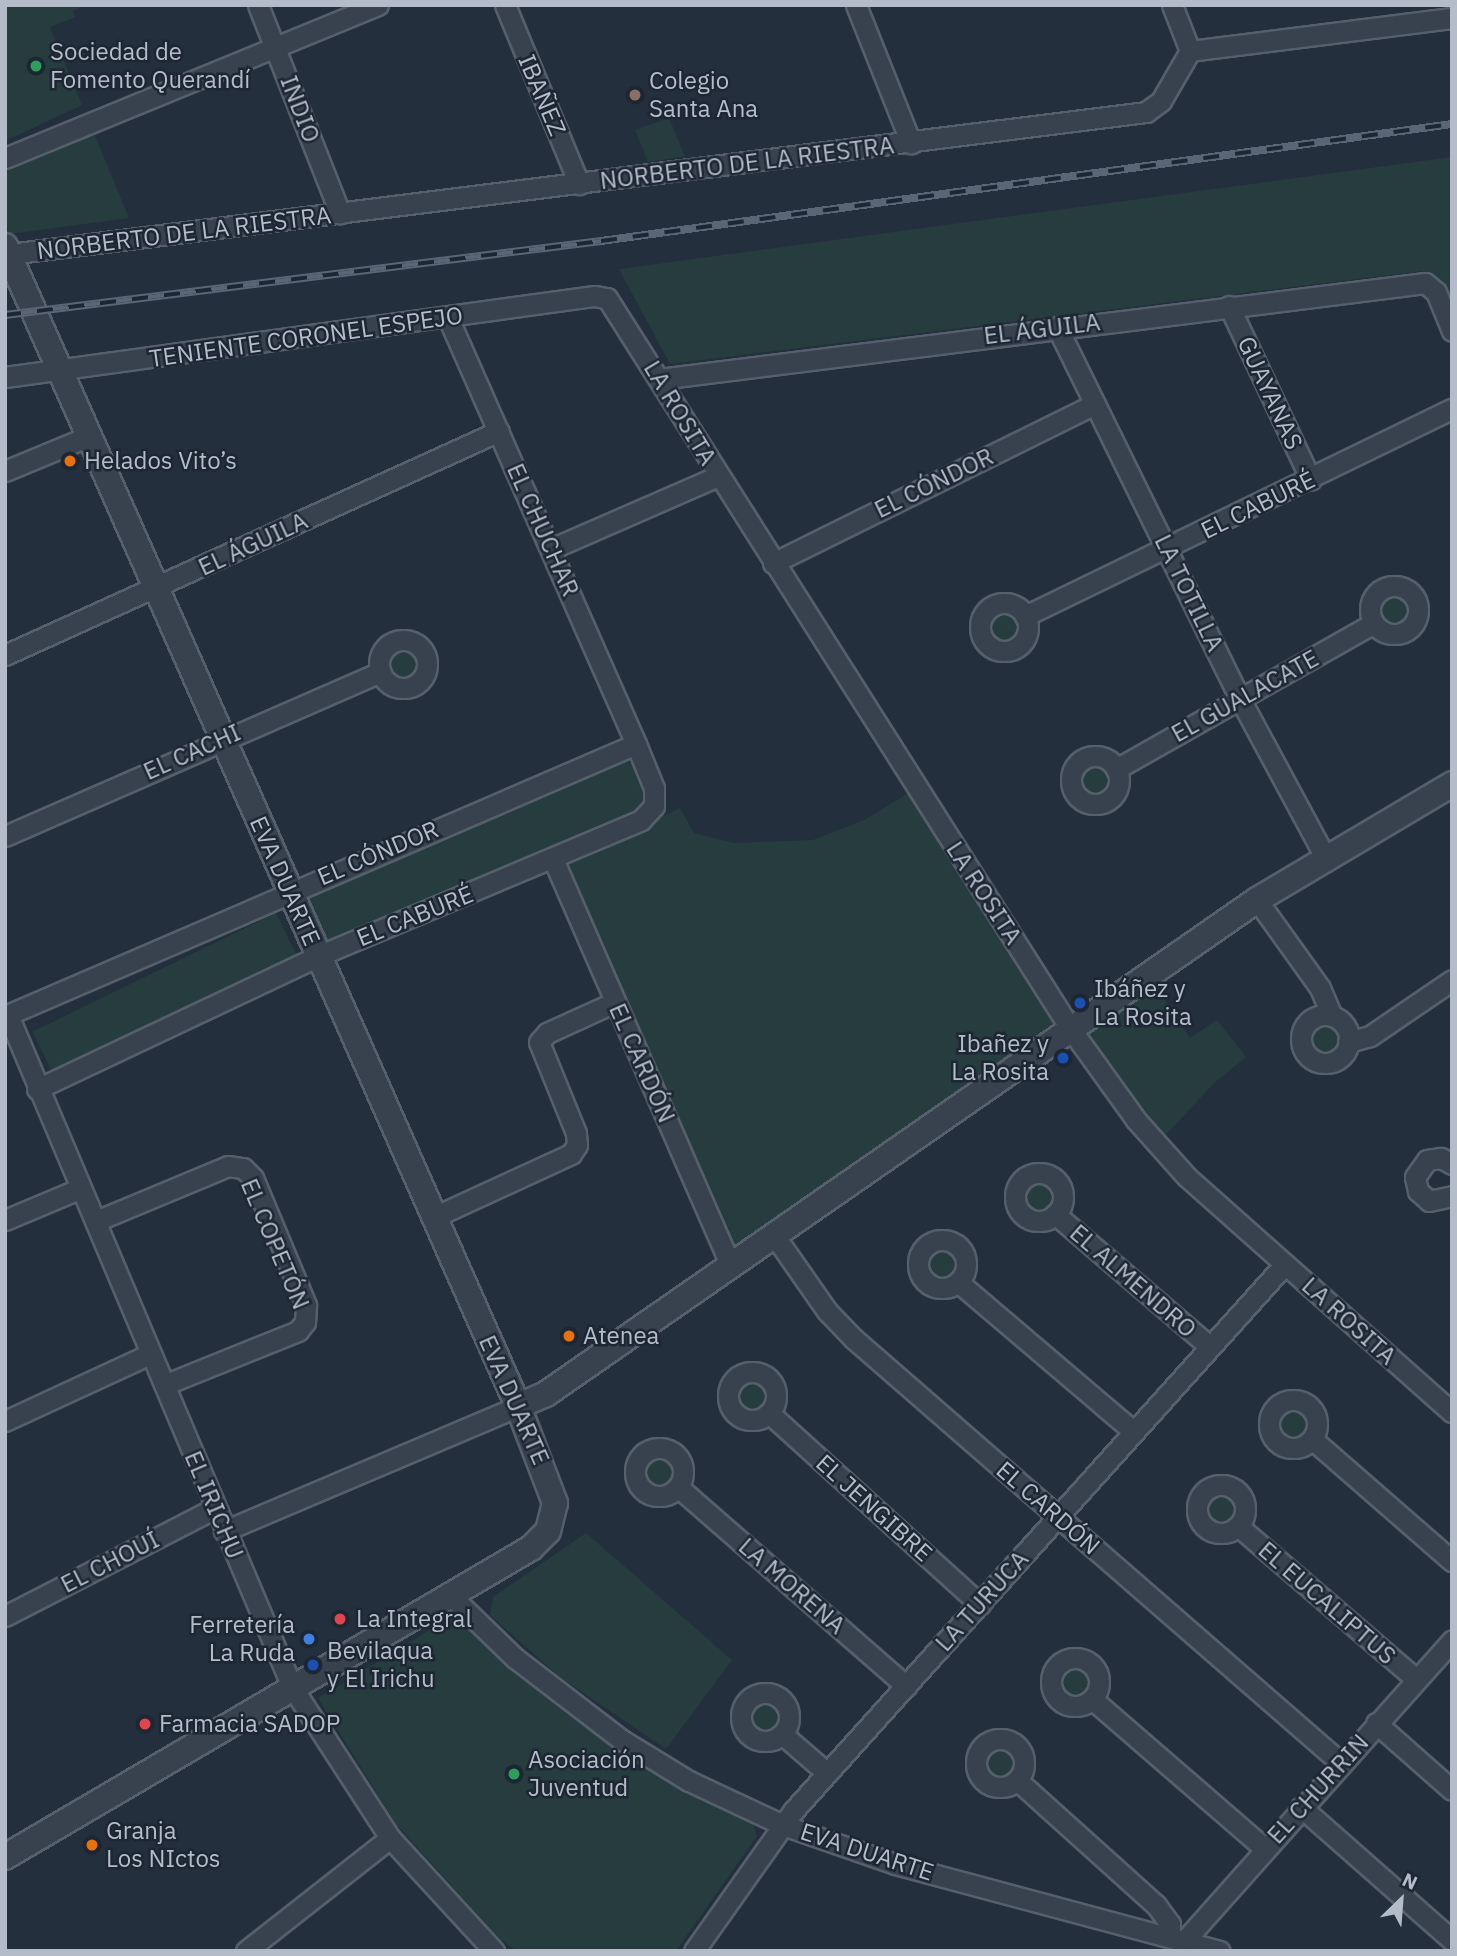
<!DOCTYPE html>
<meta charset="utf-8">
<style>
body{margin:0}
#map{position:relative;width:1457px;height:1956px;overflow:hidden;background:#242f3e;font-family:"IBM Plex Sans",sans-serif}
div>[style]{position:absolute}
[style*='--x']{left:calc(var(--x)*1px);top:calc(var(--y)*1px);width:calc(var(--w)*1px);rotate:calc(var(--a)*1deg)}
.green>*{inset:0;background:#263c3f;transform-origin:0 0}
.round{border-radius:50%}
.roads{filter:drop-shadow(2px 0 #565f6c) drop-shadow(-2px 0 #565f6c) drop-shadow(0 2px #565f6c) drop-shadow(0 -2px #565f6c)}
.minor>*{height:19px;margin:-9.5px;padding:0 9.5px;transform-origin:9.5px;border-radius:9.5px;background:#38414e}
.minor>.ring{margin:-9.5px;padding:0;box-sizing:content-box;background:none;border:19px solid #38414e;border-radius:50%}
.tertiary>*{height:24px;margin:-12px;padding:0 12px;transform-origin:12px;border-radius:12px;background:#38414e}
.rail>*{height:8px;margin-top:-4px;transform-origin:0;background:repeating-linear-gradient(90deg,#1d2633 0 16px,#5a6575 0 32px);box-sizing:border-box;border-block:2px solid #5a6575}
.dots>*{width:19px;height:19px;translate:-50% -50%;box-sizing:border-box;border:4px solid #1d2633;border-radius:50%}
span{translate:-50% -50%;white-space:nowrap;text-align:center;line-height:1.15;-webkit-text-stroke:5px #1d2633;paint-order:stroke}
.poi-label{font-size:24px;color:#b4bcc9}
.left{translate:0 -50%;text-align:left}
.right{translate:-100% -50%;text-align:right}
.street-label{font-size:24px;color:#b4bcc9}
.frame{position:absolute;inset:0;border:7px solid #b4bcc9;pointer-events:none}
.north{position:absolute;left:1366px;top:1865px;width:70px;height:70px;-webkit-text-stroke:5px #1d2633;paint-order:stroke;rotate:25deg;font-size:19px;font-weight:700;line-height:28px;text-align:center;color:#b4bcc9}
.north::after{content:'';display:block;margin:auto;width:24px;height:32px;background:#b4bcc9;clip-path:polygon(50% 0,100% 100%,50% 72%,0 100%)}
</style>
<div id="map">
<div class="green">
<div style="clip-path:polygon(5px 5px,87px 5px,73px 11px,75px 17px,50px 27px,82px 105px,5px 141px)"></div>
<div style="clip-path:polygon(669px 118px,685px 156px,648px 162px,635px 130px)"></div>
<div style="clip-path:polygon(92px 129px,129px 218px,10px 234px,5px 222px,5px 166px)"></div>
<div style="clip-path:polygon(1452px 157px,1452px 312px,1441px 287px,1421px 271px,670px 364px,619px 269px)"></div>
<div class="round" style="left:1381px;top:597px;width:26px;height:26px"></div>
<div class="round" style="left:992px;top:614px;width:26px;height:26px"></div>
<div class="round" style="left:390px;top:652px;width:26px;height:26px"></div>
<div style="clip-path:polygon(620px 761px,634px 764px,647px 792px,647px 805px,636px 815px,330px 945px,320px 939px,307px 900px,312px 896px)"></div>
<div class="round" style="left:1082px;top:767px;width:26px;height:26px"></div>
<div style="clip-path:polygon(912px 791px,1054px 1022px,742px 1247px,734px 1247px,568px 870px,568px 861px,680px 808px,694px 833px,734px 843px,813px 840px,864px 820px)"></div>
<div style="left:276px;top:913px;width:46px;height:271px;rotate:64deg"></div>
<div style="clip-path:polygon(1151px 980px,1190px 1038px,1217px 1020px,1246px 1057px,1214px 1083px,1162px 1139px,1086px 1040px,1085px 1031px)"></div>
<div class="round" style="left:1312px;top:1027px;width:26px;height:26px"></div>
<div class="round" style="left:1026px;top:1184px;width:26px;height:26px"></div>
<div class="round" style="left:929px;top:1252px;width:26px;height:26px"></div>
<div class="round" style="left:739px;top:1383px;width:26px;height:26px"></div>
<div class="round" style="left:1280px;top:1411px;width:26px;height:26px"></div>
<div class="round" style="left:646px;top:1460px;width:26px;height:26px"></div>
<div class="round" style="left:1208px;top:1497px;width:26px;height:26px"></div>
<div style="clip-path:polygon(586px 1533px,732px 1660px,666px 1749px,560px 1677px,490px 1615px,493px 1597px)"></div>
<div style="clip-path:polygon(456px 1614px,752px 1819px,757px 1836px,676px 1951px,516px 1951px,497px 1936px,396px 1824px,318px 1698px)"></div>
<div class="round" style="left:1063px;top:1669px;width:26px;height:26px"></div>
<div class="round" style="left:753px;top:1705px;width:26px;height:26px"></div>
<div class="round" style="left:987px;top:1750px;width:26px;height:26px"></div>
</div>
<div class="roads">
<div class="minor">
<div style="--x:258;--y:5;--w:224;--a:68.5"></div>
<div style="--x:505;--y:5;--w:194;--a:67.5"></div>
<div style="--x:856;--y:5;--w:149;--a:68.3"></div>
<div style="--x:1172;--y:5;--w:49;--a:68.6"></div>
<div style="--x:5;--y:158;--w:403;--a:-22.3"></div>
<div style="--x:9;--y:254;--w:1146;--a:-7.12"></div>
<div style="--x:1146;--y:112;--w:19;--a:-36"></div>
<div style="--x:1161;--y:101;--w:58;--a:-59.9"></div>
<div style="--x:1190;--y:51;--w:264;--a:-7.2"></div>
<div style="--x:1229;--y:306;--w:192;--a:64.8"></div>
<div style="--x:1057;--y:327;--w:415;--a:63.8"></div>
<div style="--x:1240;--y:699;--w:179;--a:61.7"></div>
<div style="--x:5;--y:377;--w:595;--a:-7.83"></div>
<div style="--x:594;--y:296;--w:13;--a:9"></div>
<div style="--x:607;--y:298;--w:864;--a:57.62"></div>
<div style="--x:1070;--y:1028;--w:113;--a:54.3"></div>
<div style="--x:1136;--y:1120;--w:76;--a:48.2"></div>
<div style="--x:1187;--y:1177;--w:354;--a:41.6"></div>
<div style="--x:659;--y:379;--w:772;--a:-7.14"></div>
<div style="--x:1425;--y:283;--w:14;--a:39"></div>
<div style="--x:1436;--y:292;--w:42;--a:67.7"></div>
<div style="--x:5;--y:471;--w:89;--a:-22.5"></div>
<div style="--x:551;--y:549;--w:182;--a:-23.6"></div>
<div style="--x:773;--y:563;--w:359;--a:-26.3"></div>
<div class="ring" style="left:1370px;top:586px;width:29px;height:29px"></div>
<div class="ring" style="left:980px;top:603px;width:29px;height:29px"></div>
<div style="--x:1025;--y:616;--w:475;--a:-25.9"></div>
<div class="ring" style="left:379px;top:640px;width:29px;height:29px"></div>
<div style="--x:5;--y:655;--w:542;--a:-24.39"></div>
<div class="ring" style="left:1071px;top:756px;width:29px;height:29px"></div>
<div style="--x:1116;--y:769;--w:296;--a:-29.5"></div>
<div style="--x:5;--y:836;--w:410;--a:-23.6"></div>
<div style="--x:553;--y:859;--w:444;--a:66.4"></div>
<div style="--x:1257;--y:900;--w:108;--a:54.4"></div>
<div style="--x:1320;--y:988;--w:30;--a:67"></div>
<div style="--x:8;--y:1015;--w:730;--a:67.09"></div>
<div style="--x:292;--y:1687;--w:180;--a:57"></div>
<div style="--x:390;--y:1838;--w:154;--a:47.4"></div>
<div class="ring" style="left:1301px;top:1015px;width:29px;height:29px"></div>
<div style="--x:5;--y:1016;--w:687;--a:-23.32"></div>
<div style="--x:1348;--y:1042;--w:23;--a:-15"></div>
<div style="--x:1370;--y:1036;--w:99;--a:-34.3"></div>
<div style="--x:37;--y:1089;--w:311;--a:-25.3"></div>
<div style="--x:318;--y:956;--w:350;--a:-22.8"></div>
<div style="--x:641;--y:820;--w:19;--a:-47"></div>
<div style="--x:654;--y:806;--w:18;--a:-90"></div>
<div style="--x:654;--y:788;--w:48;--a:-112.2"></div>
<div style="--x:636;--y:744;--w:466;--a:-113.8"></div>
<div style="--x:1452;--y:1164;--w:13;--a:-151"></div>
<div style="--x:1441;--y:1158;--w:14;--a:172"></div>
<div style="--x:1427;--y:1160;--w:21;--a:125"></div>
<div style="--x:1415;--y:1177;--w:14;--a:78"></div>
<div style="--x:1418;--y:1191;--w:15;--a:42"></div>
<div style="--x:1429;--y:1201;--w:24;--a:-12"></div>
<div class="ring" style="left:1015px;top:1173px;width:29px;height:29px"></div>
<div style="--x:1055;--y:1214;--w:204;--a:40.6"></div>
<div style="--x:434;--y:1217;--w:151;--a:-24.7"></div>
<div style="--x:571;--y:1154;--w:11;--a:-56"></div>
<div style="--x:577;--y:1145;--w:12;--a:-95"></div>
<div style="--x:576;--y:1133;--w:98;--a:-112.1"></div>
<div style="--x:539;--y:1042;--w:12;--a:-48"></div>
<div style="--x:547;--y:1033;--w:75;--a:-24.5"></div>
<div style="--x:5;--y:1220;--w:82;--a:-22.8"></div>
<div style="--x:96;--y:1221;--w:143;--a:-22.6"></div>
<div style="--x:228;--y:1166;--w:15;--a:8"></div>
<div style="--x:243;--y:1168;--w:14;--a:45"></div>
<div style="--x:253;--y:1178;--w:138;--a:67.3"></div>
<div style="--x:306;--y:1305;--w:17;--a:93"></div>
<div style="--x:305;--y:1322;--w:11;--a:128"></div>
<div style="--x:298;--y:1331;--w:144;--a:158.1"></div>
<div style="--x:774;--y:1235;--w:93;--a:55.1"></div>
<div style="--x:827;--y:1311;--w:39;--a:46"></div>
<div style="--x:854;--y:1339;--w:646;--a:41.04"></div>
<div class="ring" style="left:918px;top:1240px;width:29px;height:29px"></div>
<div style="--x:958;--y:1282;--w:231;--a:40.4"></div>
<div class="ring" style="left:728px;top:1372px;width:29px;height:29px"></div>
<div class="ring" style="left:1269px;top:1400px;width:29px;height:29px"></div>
<div style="--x:769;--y:1413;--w:285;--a:42.2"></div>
<div style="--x:5;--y:1421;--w:160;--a:-24.8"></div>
<div style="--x:1312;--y:1439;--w:186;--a:41.1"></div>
<div class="ring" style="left:635px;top:1448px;width:29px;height:29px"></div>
<div class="ring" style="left:1197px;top:1485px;width:29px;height:29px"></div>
<div style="--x:678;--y:1487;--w:303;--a:41.1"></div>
<div style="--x:1238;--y:1526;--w:235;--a:40.7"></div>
<div style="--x:224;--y:1531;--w:319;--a:-23"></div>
<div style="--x:452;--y:1597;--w:88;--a:44.1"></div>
<div style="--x:515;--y:1658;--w:135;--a:37.5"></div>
<div style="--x:622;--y:1740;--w:79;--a:31.5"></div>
<div style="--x:689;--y:1781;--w:104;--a:25.1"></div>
<div style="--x:783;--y:1825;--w:119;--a:19.2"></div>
<div style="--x:895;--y:1864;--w:336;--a:15"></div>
<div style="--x:5;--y:1616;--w:236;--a:-27.2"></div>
<div class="ring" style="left:1051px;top:1658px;width:29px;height:29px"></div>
<div class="ring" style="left:741px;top:1693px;width:29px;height:29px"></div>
<div style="--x:1092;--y:1699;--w:228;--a:40.9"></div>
<div style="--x:1376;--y:1723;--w:101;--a:41.4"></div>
<div style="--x:782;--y:1734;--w:60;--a:40.9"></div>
<div class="ring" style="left:976px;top:1739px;width:29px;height:29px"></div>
<div style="--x:1017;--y:1780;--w:187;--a:42"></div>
<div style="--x:1156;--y:1905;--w:24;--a:54"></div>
<div style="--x:1170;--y:1924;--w:12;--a:90"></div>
<div style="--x:1301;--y:1807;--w:201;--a:41.4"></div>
<div style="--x:1186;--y:1939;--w:400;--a:-48.3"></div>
<div style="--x:246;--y:1951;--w:183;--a:-38.1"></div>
<div style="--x:694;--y:1951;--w:173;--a:-54.7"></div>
<div style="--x:794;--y:1810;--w:734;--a:-48.04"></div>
</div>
<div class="tertiary">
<div style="--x:5;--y:246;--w:1268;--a:66.14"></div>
<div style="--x:518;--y:1406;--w:104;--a:69.1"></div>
<div style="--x:555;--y:1503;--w:29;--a:104"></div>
<div style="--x:548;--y:1531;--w:24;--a:135"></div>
<div style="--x:531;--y:1548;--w:610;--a:149.57"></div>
<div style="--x:518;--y:1406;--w:30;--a:-23"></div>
<div style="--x:546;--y:1394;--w:866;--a:-34.79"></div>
<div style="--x:1257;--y:900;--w:227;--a:-30.7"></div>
</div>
</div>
<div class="rail">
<div style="--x:5;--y:315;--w:601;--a:-7.08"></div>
<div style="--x:601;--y:241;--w:859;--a:-7.83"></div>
</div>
<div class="dots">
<div style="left:36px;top:66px;background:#2e9e5b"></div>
<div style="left:635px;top:95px;background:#8d6e63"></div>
<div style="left:70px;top:461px;background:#e8710a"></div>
<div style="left:1080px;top:1003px;background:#1a4fb4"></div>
<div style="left:1063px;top:1058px;background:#1a4fb4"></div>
<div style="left:569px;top:1336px;background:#e8710a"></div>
<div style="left:340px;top:1619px;background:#e0444e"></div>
<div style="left:309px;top:1639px;background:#3f7fe0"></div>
<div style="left:313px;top:1665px;background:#1a4fb4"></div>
<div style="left:145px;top:1724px;background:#e0444e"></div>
<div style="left:514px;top:1774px;background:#2e9e5b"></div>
<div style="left:92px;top:1845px;background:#e8710a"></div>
</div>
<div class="poi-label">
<span class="left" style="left:50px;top:66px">Sociedad de<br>Fomento Querandí</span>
<span class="left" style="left:649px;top:95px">Colegio<br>Santa Ana</span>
<span class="left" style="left:84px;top:461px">Helados Vito’s</span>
<span class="left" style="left:1094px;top:1003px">Ibáñez y<br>La Rosita</span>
<span class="right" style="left:1049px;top:1058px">Ibañez y<br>La Rosita</span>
<span class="left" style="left:583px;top:1336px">Atenea</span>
<span class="left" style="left:356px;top:1619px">La Integral</span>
<span class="right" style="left:295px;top:1639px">Ferretería<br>La Ruda</span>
<span class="left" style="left:327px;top:1665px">Bevilaqua<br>y El Irichu</span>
<span class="left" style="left:159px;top:1724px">Farmacia SADOP</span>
<span class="left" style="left:528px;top:1774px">Asociación<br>Juventud</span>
<span class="left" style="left:106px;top:1845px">Granja<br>Los NIctos</span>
</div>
<div class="street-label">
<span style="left:542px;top:95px;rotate:67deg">IBAÑEZ</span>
<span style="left:300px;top:109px;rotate:69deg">INDIO</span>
<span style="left:747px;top:163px;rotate:-7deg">NORBERTO DE LA RIESTRA</span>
<span style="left:184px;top:233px;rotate:-7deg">NORBERTO DE LA RIESTRA</span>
<span style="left:1042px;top:329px;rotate:-7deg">EL ÁGUILA</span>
<span style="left:306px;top:337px;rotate:-8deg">TENIENTE CORONEL ESPEJO</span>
<span style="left:1270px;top:393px;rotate:65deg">GUAYANAS</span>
<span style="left:680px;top:413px;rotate:59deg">LA ROSITA</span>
<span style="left:934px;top:483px;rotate:-26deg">EL CÓNDOR</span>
<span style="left:1258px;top:505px;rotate:-26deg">EL CABURÉ</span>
<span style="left:543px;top:530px;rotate:66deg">EL CHUCHAR</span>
<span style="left:253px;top:544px;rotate:-25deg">EL ÁGUILA</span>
<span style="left:1189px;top:593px;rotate:64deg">LA TOTILLA</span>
<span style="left:1245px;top:696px;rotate:-29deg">EL GUALACATE</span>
<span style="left:192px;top:752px;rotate:-24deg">EL CACHI</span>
<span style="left:378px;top:853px;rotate:-23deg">EL CÓNDOR</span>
<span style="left:285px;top:881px;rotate:66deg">EVA DUARTE</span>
<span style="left:984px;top:893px;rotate:57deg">LA ROSITA</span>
<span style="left:415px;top:916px;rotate:-22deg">EL CABURÉ</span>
<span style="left:642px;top:1063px;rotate:66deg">EL CARDÓN</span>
<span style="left:275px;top:1244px;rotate:67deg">EL COPETÓN</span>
<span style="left:1133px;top:1281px;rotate:41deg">EL ALMENDRO</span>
<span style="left:1349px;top:1321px;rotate:42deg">LA ROSITA</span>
<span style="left:514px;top:1400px;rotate:66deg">EVA DUARTE</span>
<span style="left:214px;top:1505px;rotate:67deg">EL IRICHU</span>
<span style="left:874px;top:1508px;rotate:42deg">EL JENGIBRE</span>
<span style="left:1048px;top:1508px;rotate:41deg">EL CARDÓN</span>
<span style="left:110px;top:1562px;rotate:-27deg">EL CHOUÍ</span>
<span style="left:792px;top:1586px;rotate:41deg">LA MORENA</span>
<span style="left:982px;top:1601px;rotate:-48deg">LA TURUCA</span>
<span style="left:1327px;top:1603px;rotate:41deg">EL EUCALIPTUS</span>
<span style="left:1318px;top:1789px;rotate:-48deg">EL CHURRIN</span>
<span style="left:867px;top:1852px;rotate:18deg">EVA DUARTE</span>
</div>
<div class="frame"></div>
<div class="north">N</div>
</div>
